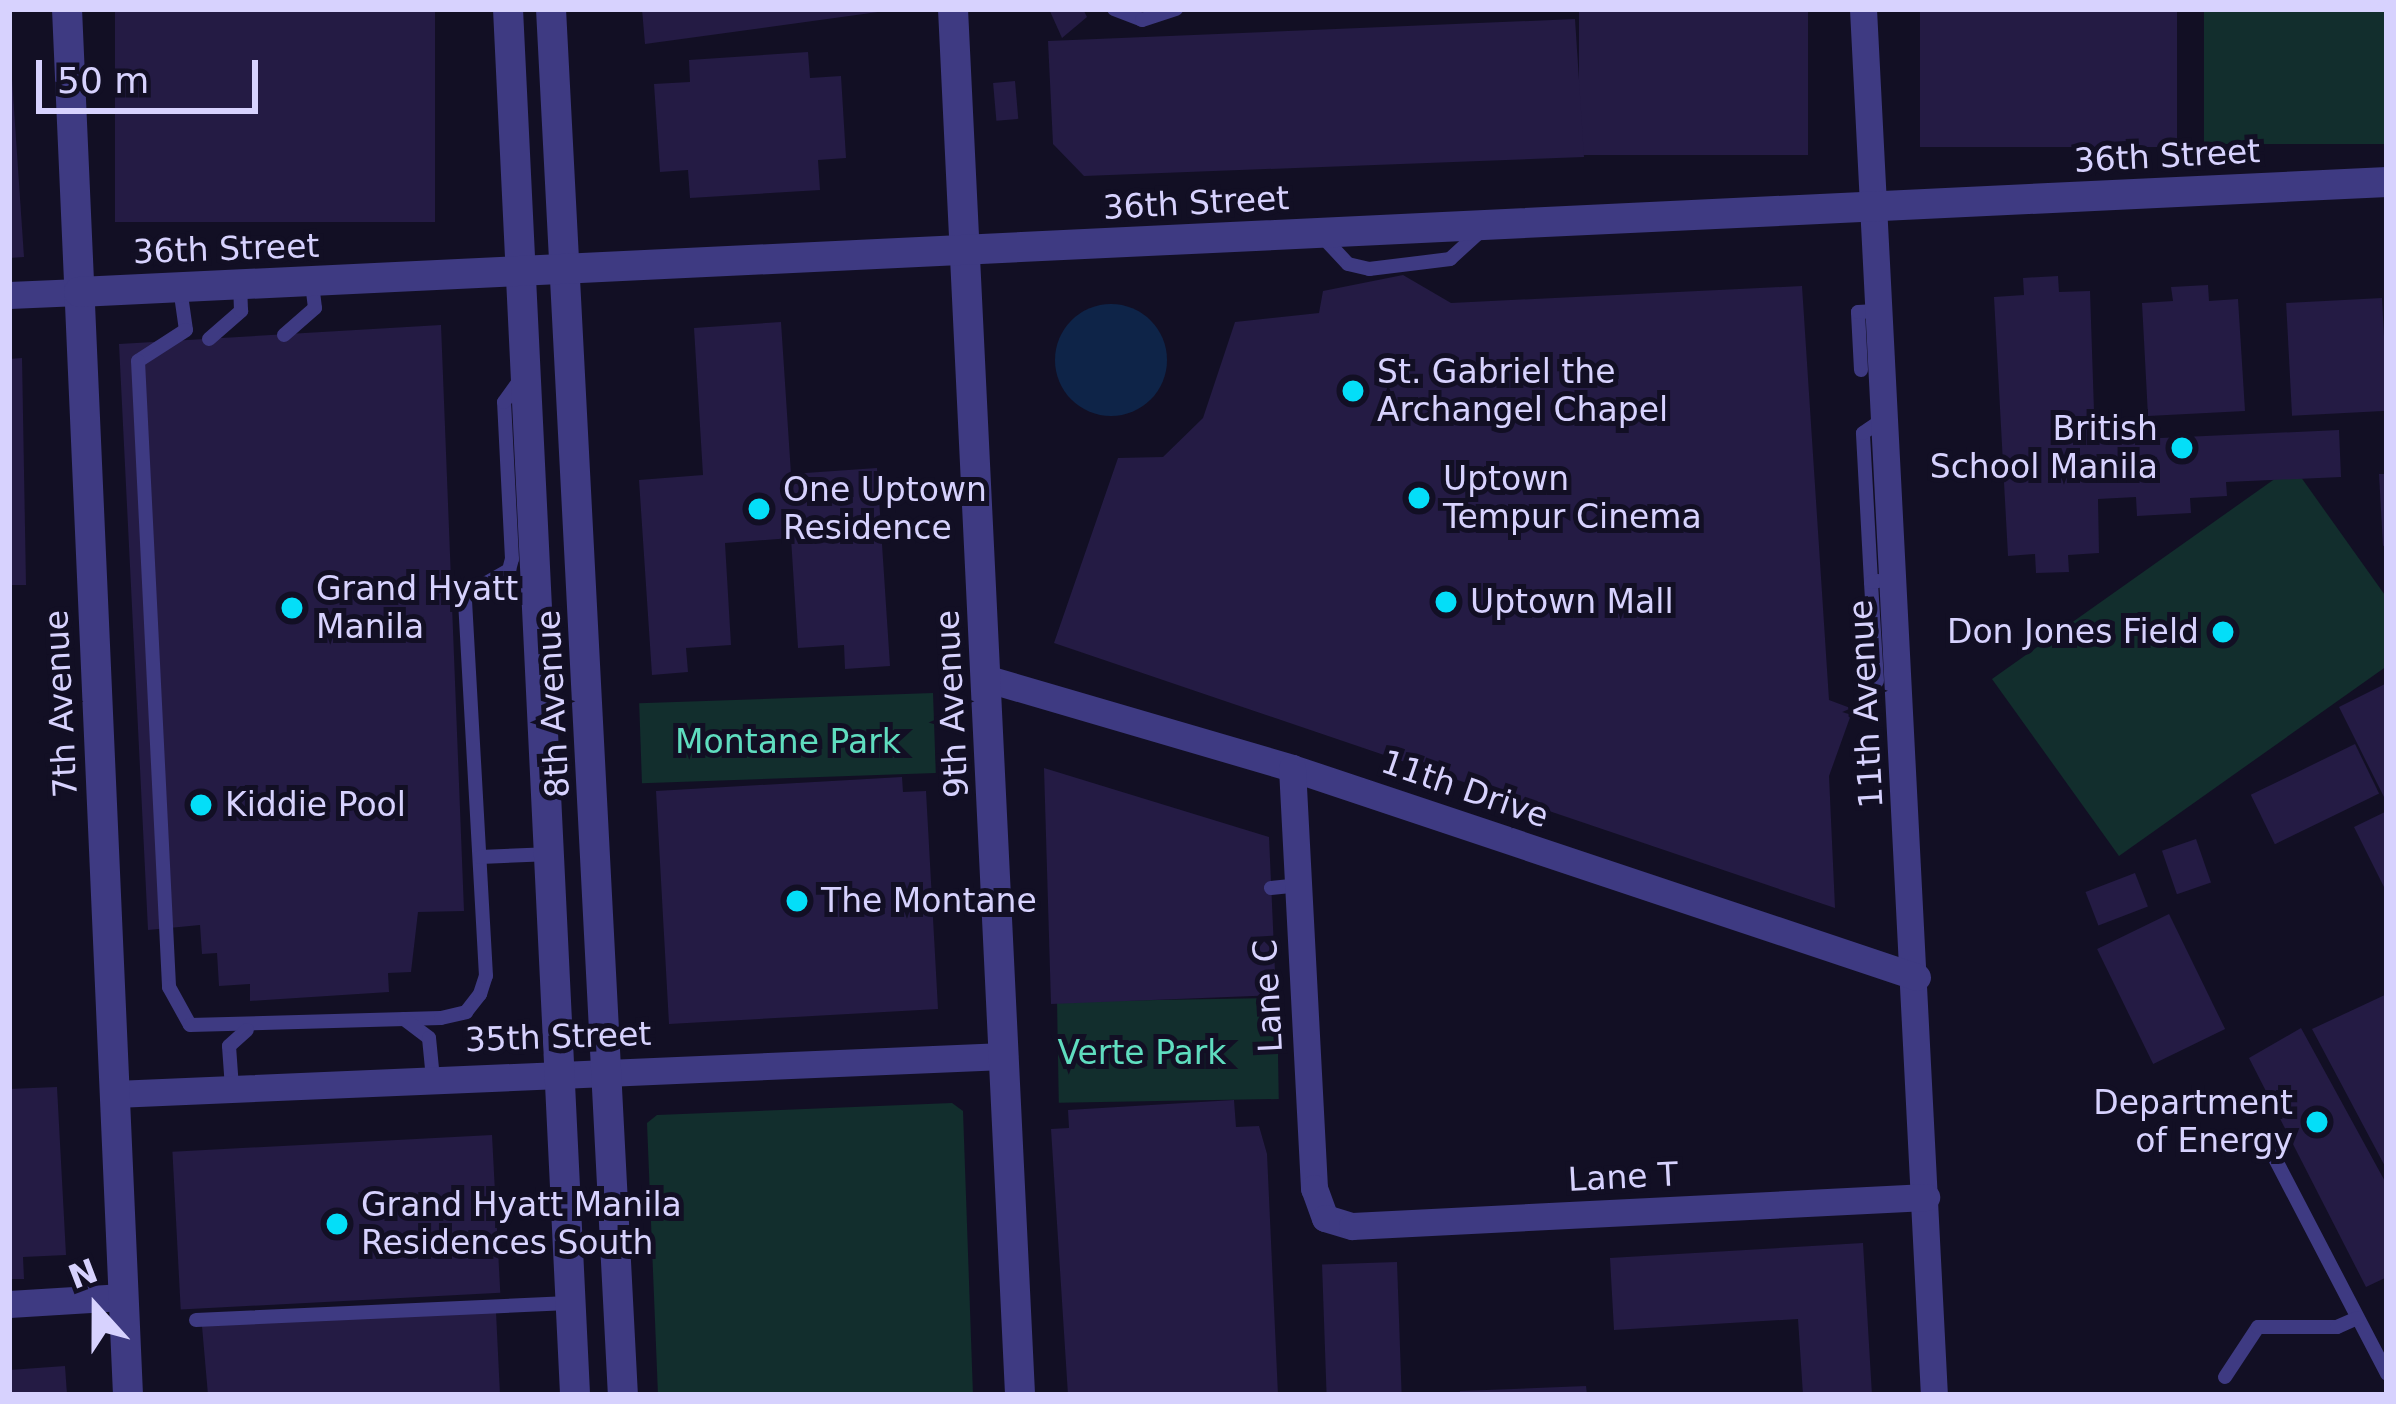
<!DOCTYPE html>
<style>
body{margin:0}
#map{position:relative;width:2396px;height:1404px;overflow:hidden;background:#120f24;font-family:"DejaVu Sans",sans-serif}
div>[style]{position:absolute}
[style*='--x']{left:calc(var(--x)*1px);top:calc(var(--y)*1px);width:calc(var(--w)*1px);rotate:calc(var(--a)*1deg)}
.green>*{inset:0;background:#122e2d;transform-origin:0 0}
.water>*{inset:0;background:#0e2448}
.round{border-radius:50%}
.building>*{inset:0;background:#241b44;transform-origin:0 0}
.service>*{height:14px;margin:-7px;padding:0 7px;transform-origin:7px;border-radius:7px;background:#3e3a82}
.minor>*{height:27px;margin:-13.5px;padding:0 13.5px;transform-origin:13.5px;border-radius:13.5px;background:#3e3a82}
.tertiary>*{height:30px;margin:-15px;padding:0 15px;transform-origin:15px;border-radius:15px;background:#3e3a82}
.dots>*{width:33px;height:33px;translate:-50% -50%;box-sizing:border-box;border:6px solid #120f24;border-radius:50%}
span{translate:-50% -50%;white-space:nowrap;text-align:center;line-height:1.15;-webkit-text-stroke:10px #120f24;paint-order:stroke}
.street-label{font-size:33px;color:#d7d2fe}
.poi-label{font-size:33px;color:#d7d2fe}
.left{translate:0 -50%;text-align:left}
.right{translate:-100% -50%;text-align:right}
.park-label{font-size:33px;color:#5fddbf}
.frame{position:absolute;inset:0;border:12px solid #d7d2fe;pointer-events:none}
.north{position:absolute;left:36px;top:1248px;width:120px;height:120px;-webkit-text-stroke:9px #120f24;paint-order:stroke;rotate:339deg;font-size:33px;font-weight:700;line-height:48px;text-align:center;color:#d7d2fe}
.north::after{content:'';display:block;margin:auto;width:42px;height:54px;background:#d7d2fe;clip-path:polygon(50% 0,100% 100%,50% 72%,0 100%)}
.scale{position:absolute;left:36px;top:60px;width:222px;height:54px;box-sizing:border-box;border:6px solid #d7d2fe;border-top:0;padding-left:15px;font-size:36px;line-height:42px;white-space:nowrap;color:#d7d2fe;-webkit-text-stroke:9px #120f24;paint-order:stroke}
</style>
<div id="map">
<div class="green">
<div style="left:2204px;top:9px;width:183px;height:135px"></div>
<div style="clip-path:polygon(2293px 466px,2387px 598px,2387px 666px,2119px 856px,1992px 679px)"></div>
<div style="left:933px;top:693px;width:80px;height:294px;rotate:88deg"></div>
<div style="left:1277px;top:998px;width:101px;height:220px;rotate:89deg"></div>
<div style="clip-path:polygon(952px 1103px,963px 1111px,973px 1395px,658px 1395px,647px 1123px,657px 1115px)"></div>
</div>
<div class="water">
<div class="round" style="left:1055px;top:304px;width:112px;height:112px"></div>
</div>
<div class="building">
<div style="left:115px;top:9px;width:320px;height:213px"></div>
<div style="clip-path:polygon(642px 9px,878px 9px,878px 12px,645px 44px)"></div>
<div style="clip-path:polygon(1049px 9px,1083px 9px,1087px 17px,1062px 38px)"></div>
<div style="left:1579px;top:9px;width:229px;height:146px"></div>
<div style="left:1920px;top:9px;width:257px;height:138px"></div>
<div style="clip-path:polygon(1575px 19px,1584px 157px,1084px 176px,1053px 144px,1048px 41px)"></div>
<div style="clip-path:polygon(9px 35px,24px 257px,9px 258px)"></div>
<div style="clip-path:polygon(808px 52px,810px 78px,841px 76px,846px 158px,818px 160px,820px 190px,690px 198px,688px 170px,660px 172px,654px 84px,690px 82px,689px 60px)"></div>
<div style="left:1015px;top:81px;width:38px;height:22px;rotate:85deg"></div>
<div style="clip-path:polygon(1403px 275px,1451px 303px,1802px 286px,1829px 700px,1853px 709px,1829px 776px,1835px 908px,1054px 643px,1118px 458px,1163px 457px,1203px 418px,1235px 322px,1319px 313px,1323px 291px)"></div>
<div style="clip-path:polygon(2058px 276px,2059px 292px,2090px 291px,2095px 441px,2339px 430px,2341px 477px,2226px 482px,2227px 496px,2190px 498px,2191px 513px,2137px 516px,2136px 497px,2098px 499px,2099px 553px,2068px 555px,2069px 572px,2036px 573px,2035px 554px,2008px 556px,1994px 297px,2024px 295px,2023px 278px)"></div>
<div style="clip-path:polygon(2208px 285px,2209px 301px,2238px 299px,2245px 411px,2148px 416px,2142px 303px,2173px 301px,2171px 287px)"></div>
<div style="left:2382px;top:298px;width:113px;height:96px;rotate:87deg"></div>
<div style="clip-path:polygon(781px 322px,791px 474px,877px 468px,890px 666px,845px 669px,844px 645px,798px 648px,791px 538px,725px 543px,731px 645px,686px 648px,688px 672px,652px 675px,639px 480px,703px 475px,694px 328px)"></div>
<div style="clip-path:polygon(441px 325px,464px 911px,418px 912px,411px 972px,388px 973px,389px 992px,250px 1001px,250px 984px,219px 986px,217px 953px,202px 954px,200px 925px,148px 930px,119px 344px)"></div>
<div style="clip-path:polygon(22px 358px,26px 585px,9px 585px,9px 359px)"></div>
<div style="clip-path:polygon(2379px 474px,2387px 474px,2387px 545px,2383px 546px)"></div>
<div style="clip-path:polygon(2387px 683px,2387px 803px,2339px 707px)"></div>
<div style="left:2355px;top:744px;width:55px;height:116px;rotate:64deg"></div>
<div style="clip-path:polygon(1044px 768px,1269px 837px,1276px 995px,1051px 1004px)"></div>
<div style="clip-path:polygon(902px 777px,903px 792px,926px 791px,938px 1009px,669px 1024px,656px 791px)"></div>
<div style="clip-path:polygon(2387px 811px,2387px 893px,2354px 827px)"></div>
<div style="left:2196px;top:839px;width:46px;height:36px;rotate:71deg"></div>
<div style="left:2135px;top:873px;width:36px;height:53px;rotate:69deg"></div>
<div style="left:2169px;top:914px;width:128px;height:80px;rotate:64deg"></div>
<div style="clip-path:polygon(2387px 994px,2387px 1170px,2312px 1029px)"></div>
<div style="clip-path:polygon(2301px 1028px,2387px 1185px,2387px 1277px,2366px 1287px,2249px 1058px)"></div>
<div style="clip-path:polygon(57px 1087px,66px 1255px,23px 1257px,24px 1279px,9px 1279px,9px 1089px)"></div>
<div style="clip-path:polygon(1234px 1100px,1236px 1127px,1259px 1126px,1267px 1154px,1278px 1395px,1068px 1395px,1051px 1129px,1069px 1128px,1068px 1110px)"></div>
<div style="left:492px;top:1135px;width:158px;height:320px;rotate:87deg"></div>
<div style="clip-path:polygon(1863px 1243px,1872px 1395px,1803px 1395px,1798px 1319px,1614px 1330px,1610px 1258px)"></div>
<div style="left:1397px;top:1262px;width:133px;height:75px;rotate:88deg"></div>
<div style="clip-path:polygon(496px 1312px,500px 1395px,208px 1395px,202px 1326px)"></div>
<div style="left:65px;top:1366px;width:29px;height:56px;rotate:86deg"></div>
<div style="clip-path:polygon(1586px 1386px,1587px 1395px,1460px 1395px,1460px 1391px)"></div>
</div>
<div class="service">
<div style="--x:1114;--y:9;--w:30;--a:21"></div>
<div style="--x:1142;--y:20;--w:36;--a:-18"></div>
<div style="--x:1319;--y:233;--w:42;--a:46.9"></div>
<div style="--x:1348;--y:264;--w:22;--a:13"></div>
<div style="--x:1369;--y:269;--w:82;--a:-7"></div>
<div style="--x:1450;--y:259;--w:46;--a:-42.4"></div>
<div style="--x:180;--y:288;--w:42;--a:81.9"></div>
<div style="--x:186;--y:330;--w:57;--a:147.1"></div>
<div style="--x:138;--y:361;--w:627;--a:87.16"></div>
<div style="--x:169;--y:987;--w:43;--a:61.1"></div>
<div style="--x:190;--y:1025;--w:251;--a:-1.6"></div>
<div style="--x:441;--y:1018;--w:26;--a:-13"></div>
<div style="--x:466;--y:1012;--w:23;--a:-52"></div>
<div style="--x:480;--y:994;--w:19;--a:-72"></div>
<div style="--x:486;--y:976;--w:382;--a:-93.2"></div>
<div style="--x:465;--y:595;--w:51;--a:-29.6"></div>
<div style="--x:509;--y:570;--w:11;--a:-75"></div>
<div style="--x:512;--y:559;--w:157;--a:-92.9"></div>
<div style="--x:504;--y:402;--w:26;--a:-54"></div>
<div style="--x:284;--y:335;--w:41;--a:-41.1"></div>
<div style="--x:315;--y:308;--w:26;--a:-97"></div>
<div style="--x:209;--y:339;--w:43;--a:-41.2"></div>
<div style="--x:241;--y:311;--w:26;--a:-92"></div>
<div style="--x:1861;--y:370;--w:58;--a:-93"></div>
<div style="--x:1858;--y:312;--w:22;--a:-3"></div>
<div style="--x:1871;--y:582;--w:149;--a:-93.1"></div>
<div style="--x:1863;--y:433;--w:27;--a:-34"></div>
<div style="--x:1877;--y:681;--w:99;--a:-93.5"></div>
<div style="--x:1871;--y:582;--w:7;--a:-8"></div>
<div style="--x:480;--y:857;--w:72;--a:-2.4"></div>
<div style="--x:1271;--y:888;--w:27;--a:-6"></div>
<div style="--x:404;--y:1019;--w:31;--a:37"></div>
<div style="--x:429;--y:1038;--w:41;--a:84.4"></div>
<div style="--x:232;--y:1088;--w:42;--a:-94.1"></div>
<div style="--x:229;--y:1046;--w:24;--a:-42"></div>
<div style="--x:2269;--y:1147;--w:256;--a:62.5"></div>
<div style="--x:196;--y:1320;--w:373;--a:-2.6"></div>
<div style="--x:2225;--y:1377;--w:60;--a:-56.6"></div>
<div style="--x:2258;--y:1327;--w:79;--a:0"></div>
<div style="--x:2337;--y:1327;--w:22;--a:-24"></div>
</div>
<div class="minor">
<div style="--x:1863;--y:9;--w:1388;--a:87.07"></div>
<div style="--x:9;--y:295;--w:70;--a:-2.5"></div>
<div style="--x:988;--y:679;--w:317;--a:16.3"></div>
<div style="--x:1292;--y:768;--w:659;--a:18.49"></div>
<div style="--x:1292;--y:768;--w:421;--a:87"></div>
<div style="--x:1314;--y:1188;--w:32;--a:70"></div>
<div style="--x:1325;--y:1218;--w:28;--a:17"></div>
<div style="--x:1352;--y:1226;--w:575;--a:-2.89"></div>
<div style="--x:115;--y:1094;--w:890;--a:-2.45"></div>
<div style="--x:9;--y:1304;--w:114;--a:-3.5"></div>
</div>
<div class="tertiary">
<div style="--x:67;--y:9;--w:1387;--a:87.48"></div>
<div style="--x:508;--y:9;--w:1388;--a:87.23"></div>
<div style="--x:551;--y:9;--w:1388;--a:87.03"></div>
<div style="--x:953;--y:9;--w:1388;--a:87.23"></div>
<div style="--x:79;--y:292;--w:2311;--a:-2.73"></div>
</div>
<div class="dots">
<div style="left:1353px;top:391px;background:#04def8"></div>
<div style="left:2182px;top:448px;background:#04def8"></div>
<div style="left:1419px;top:498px;background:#04def8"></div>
<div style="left:759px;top:509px;background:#04def8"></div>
<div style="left:1446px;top:602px;background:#04def8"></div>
<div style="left:292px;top:608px;background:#04def8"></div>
<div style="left:2223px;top:632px;background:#04def8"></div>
<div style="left:201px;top:805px;background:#04def8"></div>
<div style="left:797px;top:901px;background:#04def8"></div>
<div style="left:2317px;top:1122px;background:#04def8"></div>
<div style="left:337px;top:1224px;background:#04def8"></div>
</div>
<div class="street-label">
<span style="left:2167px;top:156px;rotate:-3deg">36th Street</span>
<span style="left:1196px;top:203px;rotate:-3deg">36th Street</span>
<span style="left:226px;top:249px;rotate:-2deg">36th Street</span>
<span style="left:61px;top:704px;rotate:-93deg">7th Avenue</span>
<span style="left:553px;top:704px;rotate:-93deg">8th Avenue</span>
<span style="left:952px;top:704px;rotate:-93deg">9th Avenue</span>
<span style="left:1866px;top:704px;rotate:-93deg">11th Avenue</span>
<span style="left:1465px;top:789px;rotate:19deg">11th Drive</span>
<span style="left:1268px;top:996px;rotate:-93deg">Lane C</span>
<span style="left:558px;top:1037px;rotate:-2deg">35th Street</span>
<span style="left:1623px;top:1177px;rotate:-3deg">Lane T</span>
</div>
<div class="poi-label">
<span class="left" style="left:1377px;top:391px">St. Gabriel the<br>Archangel Chapel</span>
<span class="right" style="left:2158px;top:448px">British<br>School Manila</span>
<span class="left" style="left:1443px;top:498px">Uptown<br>Tempur Cinema</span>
<span class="left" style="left:783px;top:509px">One Uptown<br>Residence</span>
<span class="left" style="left:316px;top:608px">Grand Hyatt<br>Manila</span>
<span class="left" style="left:1470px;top:602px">Uptown Mall</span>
<span class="right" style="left:2199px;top:632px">Don Jones Field</span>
<span class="left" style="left:225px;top:805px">Kiddie Pool</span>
<span class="left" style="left:821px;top:901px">The Montane</span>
<span class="right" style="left:2293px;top:1122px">Department<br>of Energy</span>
<span class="left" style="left:361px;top:1224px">Grand Hyatt Manila<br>Residences South</span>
</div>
<div class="park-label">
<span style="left:788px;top:742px">Montane Park</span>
<span style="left:1142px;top:1053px">Verte Park</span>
</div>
<div class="frame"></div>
<div class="north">N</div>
<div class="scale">50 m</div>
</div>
